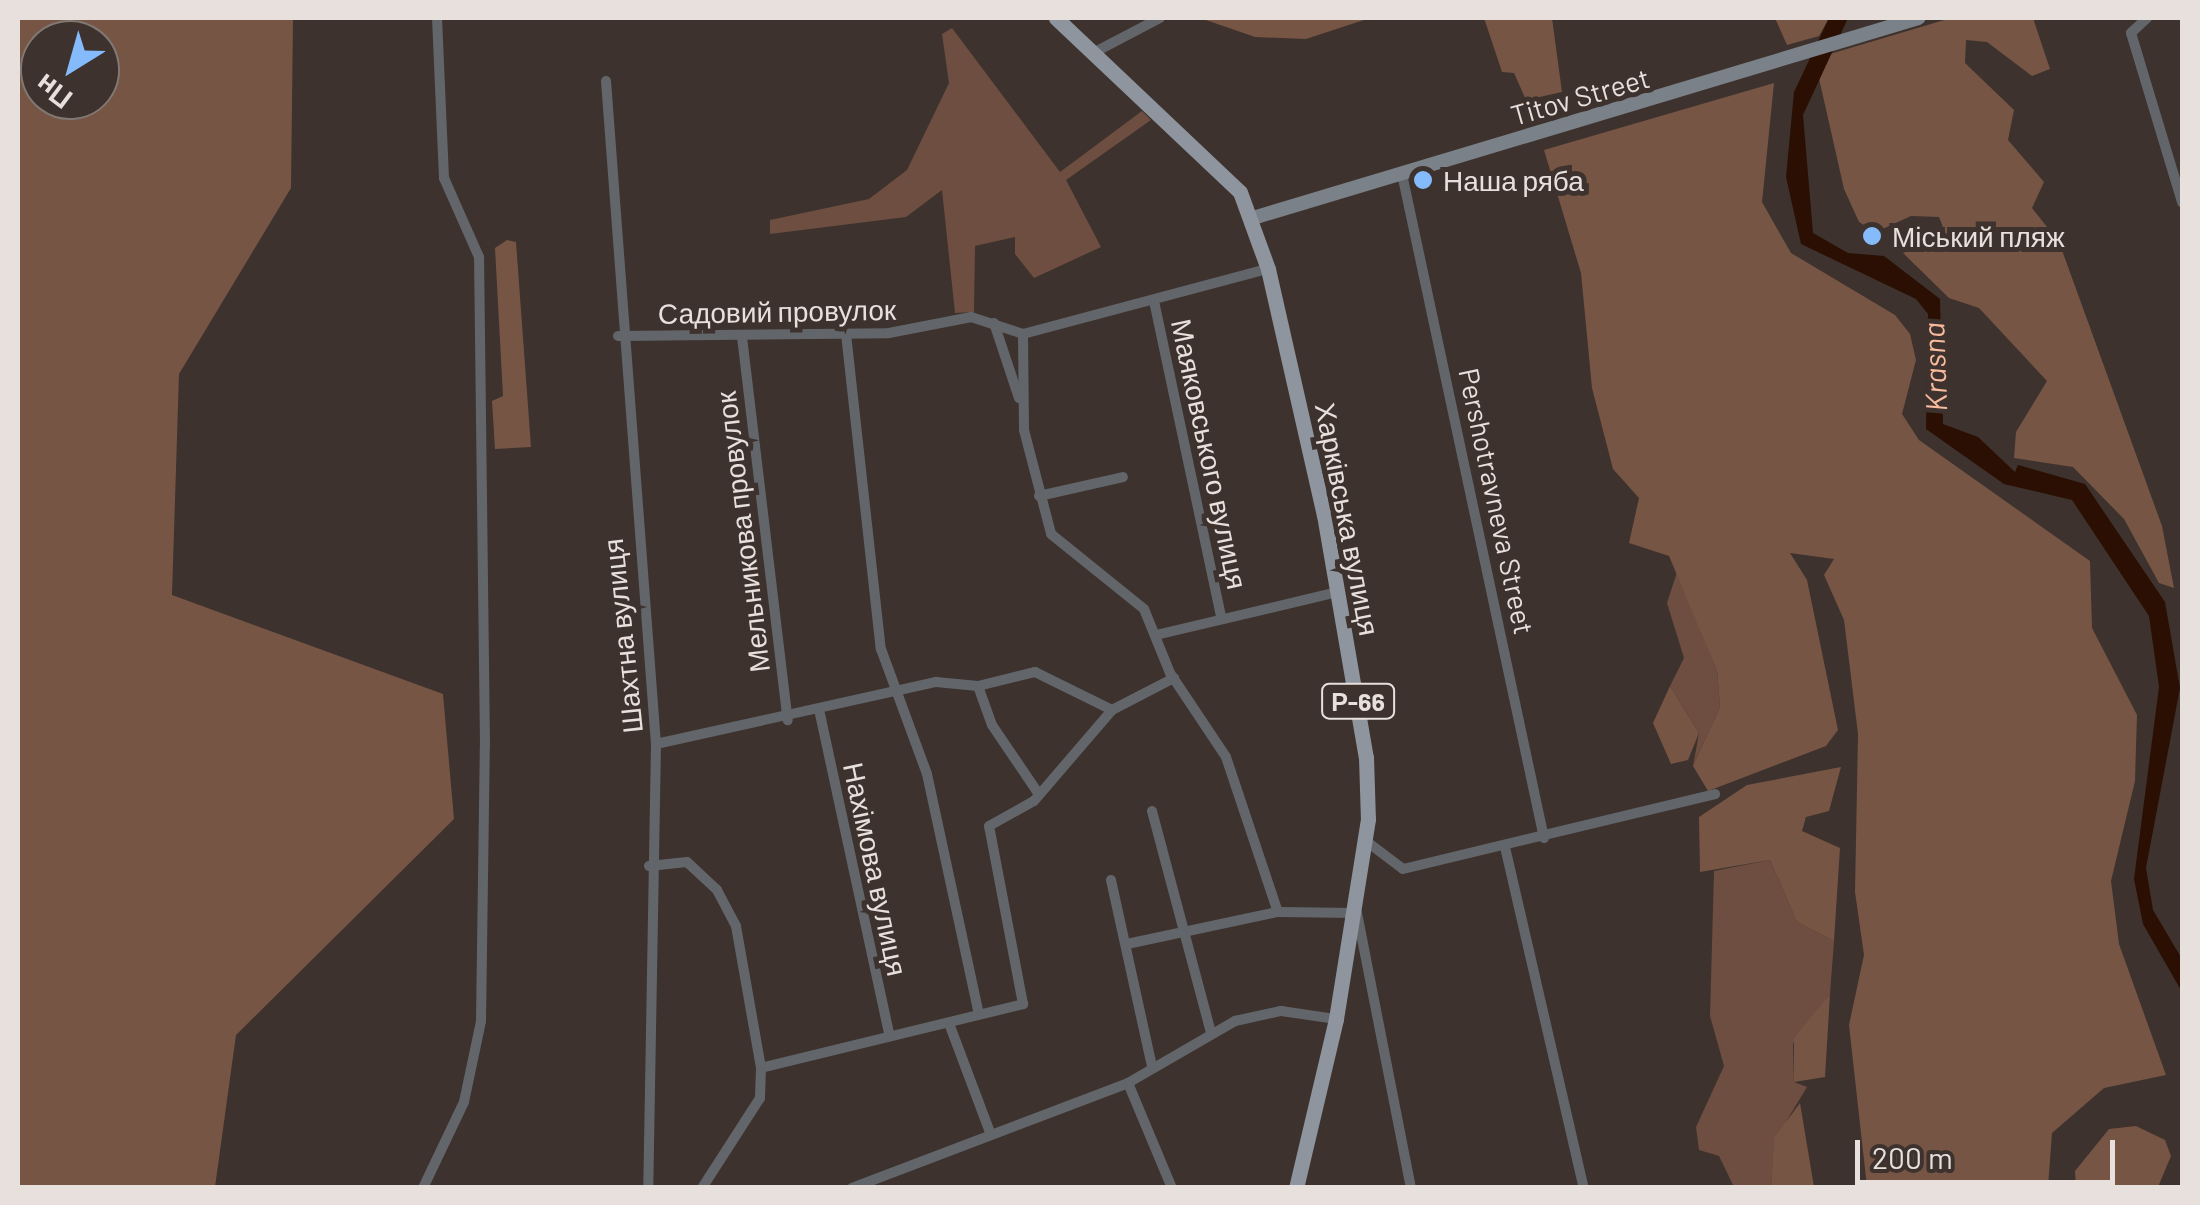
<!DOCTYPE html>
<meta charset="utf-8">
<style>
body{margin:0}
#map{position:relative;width:2200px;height:1205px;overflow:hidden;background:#3d322d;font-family:Barlow,sans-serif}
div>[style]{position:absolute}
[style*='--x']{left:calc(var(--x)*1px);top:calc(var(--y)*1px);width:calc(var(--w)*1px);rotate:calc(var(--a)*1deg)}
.green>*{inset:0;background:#6d4e40}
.forest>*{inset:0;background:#765544}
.water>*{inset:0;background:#2a0f02}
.street>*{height:10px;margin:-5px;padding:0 5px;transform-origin:5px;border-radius:5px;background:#62666a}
.secondary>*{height:14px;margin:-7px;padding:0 7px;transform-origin:7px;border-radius:7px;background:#7b8188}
.primary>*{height:15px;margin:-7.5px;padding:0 7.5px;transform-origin:7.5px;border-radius:7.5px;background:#8e959e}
.dots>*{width:28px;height:28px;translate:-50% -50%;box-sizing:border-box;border:5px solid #3d322d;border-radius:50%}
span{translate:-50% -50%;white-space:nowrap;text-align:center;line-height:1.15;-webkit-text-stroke:10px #3d322d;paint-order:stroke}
.shield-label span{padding:2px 8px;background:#3d322d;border:2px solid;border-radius:8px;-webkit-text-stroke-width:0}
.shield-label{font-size:25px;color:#e7e0dc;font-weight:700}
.street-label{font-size:28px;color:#e7e0dc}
.poi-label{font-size:28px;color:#e7e0dc}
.left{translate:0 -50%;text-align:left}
.water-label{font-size:30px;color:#f8bb9e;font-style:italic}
.frame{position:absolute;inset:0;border:20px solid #e7e0dc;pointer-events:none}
.north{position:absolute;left:20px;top:20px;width:100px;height:100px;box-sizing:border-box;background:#3d322d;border:2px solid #817873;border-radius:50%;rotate:217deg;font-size:28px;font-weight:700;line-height:40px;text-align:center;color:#e7e0dc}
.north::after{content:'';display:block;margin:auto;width:35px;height:45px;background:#86bbfb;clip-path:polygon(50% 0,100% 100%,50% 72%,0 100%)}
.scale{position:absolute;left:1855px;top:1140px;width:260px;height:45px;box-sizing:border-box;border:5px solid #e7e0dc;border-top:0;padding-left:12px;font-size:30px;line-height:35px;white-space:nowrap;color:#e7e0dc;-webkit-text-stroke:8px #3d322d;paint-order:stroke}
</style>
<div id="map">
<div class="green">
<div style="clip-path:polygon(952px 28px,1060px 172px,1142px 111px,1151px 120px,1066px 180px,1101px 247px,1034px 278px,1015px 254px,1015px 237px,975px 246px,974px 312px,955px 313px,942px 190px,906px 217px,770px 234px,770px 220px,869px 199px,907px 170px,949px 83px,942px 34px)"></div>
<div style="clip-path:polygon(1677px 572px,1717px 671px,1720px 707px,1693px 766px,1699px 733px,1670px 686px,1684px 658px,1667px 603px)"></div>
<div style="clip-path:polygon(1770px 860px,1797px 922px,1834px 941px,1830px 994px,1793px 1044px,1794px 1082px,1807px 1087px,1774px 1142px,1771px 1187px,1734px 1187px,1719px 1156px,1699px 1150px,1696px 1127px,1724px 1066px,1710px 1016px,1714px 871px)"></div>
</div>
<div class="forest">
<div style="clip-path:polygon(evenodd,18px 18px,293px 18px,291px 188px,179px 374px,172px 595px,443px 694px,454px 819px,236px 1035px,215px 1187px,18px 1187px,18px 18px,40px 40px,100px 40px,100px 100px,40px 100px,40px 40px)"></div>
<div style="clip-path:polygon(1200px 18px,1315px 19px,1370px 18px,1306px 39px,1255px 37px)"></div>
<div style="clip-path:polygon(1484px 18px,1552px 18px,1562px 92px,1526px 100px,1514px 73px,1502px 72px)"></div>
<div style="clip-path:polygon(1775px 18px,1829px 18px,1819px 36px,1787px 45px)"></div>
<div style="clip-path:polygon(1951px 18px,2033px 18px,2050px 69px,2032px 76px,1987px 42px,1966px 40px,1965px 63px,2014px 110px,2008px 140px,2044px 182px,2032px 208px,2059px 242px,2162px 526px,2174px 588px,2159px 583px,2124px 519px,2073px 467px,2014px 458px,2016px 432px,2047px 381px,1979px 308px,1949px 298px,1903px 253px,1946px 235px,1939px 217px,1911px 216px,1876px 232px,1859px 222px,1844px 189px,1818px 74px,1830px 54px)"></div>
<div style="clip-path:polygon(1774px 83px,1762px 202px,1791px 253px,1895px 315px,1910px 334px,1916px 360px,1902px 414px,1919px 440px,2090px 561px,2092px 628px,2137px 715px,2135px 781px,2111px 881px,2119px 944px,2166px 1075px,2104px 1088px,2052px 1133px,2048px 1187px,1867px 1187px,1849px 1025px,1864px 955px,1855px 892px,1858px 734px,1844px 620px,1824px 575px,1834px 559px,1790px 553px,1807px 580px,1838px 730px,1826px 746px,1708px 791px,1693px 766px,1720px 707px,1717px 671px,1669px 556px,1629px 543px,1639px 498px,1613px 469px,1592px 388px,1581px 273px,1544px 150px)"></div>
<div style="clip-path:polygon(507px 240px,516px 242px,531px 447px,495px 449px,492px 401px,503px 396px,495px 248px)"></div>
<div style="clip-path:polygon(1670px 686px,1699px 733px,1688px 760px,1671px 764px,1653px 723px)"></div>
<div style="clip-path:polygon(1841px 767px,1829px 811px,1806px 817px,1802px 831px,1840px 848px,1834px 941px,1797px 922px,1770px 860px,1700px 872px,1699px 817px,1747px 785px)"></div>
<div style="clip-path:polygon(1830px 994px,1825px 1077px,1794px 1082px,1794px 1038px)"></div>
<div style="clip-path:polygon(1800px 1103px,1814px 1187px,1771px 1187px,1774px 1138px)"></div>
<div style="clip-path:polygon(2136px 1126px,2165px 1140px,2171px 1156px,2158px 1187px,2076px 1187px,2075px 1171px,2109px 1129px)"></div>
</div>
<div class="water">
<div style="clip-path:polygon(1829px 18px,1848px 18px,1803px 115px,1813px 233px,1848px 253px,1884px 256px,1940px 299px,1943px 424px,1978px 437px,2015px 472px,2018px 465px,2085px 484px,2165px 602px,2180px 688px,2146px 868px,2153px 910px,2182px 959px,2182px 992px,2143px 924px,2134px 879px,2159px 687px,2149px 616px,2072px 500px,2004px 484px,1926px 429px,1928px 314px,1916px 299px,1801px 244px,1786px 177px,1794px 92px)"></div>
</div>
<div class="street">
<div style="--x:2147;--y:18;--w:22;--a:137"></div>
<div style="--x:2131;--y:33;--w:177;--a:73.2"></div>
<div style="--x:1095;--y:52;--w:73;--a:-27.6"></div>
<div style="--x:606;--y:81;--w:665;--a:85.69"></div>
<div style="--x:656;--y:744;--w:444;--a:91"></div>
<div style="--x:1402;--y:174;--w:679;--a:77.93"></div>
<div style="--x:1154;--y:301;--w:322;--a:78"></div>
<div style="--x:994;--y:323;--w:79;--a:71.6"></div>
<div style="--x:846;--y:334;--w:317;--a:83.7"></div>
<div style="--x:881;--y:649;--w:133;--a:69.8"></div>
<div style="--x:927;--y:774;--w:246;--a:77.8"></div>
<div style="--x:1023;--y:334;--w:96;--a:89.4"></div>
<div style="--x:1024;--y:430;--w:107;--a:75.4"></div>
<div style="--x:1051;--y:534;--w:119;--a:38.9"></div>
<div style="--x:1144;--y:609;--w:69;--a:67.9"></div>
<div style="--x:1170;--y:673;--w:101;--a:56.3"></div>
<div style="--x:1226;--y:757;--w:163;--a:71.5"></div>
<div style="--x:1023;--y:334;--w:253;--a:-14.9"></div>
<div style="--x:618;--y:336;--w:271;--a:-0.6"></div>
<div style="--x:889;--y:333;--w:84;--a:-11"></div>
<div style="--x:971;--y:317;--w:55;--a:18.1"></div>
<div style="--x:742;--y:337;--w:386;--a:83.2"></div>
<div style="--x:1039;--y:496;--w:86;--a:-12.7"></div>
<div style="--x:1156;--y:635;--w:187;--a:-13.3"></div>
<div style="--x:978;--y:686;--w:41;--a:70.3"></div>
<div style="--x:992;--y:725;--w:82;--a:55.9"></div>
<div style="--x:820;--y:714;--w:327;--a:77.8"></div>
<div style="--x:656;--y:744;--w:287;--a:-12.5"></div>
<div style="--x:936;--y:682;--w:42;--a:5.4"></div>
<div style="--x:978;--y:686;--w:59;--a:-13.8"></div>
<div style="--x:1035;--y:672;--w:86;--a:26.3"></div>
<div style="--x:1112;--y:710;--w:70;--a:-27.3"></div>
<div style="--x:1152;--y:811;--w:229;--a:75.1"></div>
<div style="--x:1366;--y:841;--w:46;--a:37.1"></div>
<div style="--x:1403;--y:869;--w:321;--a:-13.5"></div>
<div style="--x:1505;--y:847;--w:350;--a:77"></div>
<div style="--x:649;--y:866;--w:38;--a:-6"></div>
<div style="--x:687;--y:862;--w:41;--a:43"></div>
<div style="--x:717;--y:890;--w:41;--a:62.2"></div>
<div style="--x:736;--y:926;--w:144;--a:80"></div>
<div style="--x:761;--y:1068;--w:30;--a:92"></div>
<div style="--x:760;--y:1098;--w:107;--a:122.8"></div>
<div style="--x:1111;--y:880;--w:191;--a:77.6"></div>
<div style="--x:1127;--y:944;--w:154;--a:-12"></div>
<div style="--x:1278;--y:912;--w:79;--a:0.7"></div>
<div style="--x:1357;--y:913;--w:280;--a:78.9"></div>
<div style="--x:950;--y:1026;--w:116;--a:69.4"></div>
<div style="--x:761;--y:1068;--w:270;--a:-13.7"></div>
<div style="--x:1023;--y:1004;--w:181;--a:-100.8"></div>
<div style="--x:989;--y:826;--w:51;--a:-29.1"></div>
<div style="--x:1034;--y:801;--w:120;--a:-49.4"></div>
<div style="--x:1128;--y:1083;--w:114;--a:67.3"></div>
<div style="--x:423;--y:1188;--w:95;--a:-64.5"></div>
<div style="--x:464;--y:1102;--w:83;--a:-78.1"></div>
<div style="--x:481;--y:1021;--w:276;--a:-89.2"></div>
<div style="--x:485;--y:745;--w:488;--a:-90.7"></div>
<div style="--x:479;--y:257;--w:86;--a:-113.9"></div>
<div style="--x:444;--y:178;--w:160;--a:-92.5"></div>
<div style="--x:852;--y:1188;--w:295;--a:-20.8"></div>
<div style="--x:1128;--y:1083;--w:124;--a:-30.1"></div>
<div style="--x:1235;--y:1021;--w:47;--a:-12.3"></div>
<div style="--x:1281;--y:1011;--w:56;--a:8.3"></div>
</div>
<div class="secondary">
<div style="--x:1253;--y:218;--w:695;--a:-16.72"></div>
</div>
<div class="primary">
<div style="--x:1056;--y:18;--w:253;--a:43.4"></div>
<div style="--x:1240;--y:192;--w:82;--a:70"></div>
<div style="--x:1268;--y:269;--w:252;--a:77.2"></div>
<div style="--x:1324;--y:515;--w:246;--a:80.2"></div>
<div style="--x:1366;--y:757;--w:62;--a:88.2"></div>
<div style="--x:1368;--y:819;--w:203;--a:99.1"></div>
<div style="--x:1336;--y:1019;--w:174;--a:103.3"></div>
</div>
<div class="dots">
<div style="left:1423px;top:180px;background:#86bbfb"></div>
<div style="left:1872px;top:236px;background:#86bbfb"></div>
</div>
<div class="shield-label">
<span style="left:1358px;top:701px">Р-66</span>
</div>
<div class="street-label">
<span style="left:1580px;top:96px;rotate:-16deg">Titov Street</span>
<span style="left:777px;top:311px;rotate:-1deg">Садовий провулок</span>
<span style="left:1210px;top:454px;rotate:78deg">Маяковського вулиця</span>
<span style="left:1497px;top:501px;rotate:78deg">Pershotravneva Street</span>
<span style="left:1348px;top:519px;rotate:79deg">Харківська вулиця</span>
<span style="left:742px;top:532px;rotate:-97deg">Мельникова провулок</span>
<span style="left:622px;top:636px;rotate:-96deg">Шахтна вулиця</span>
<span style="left:876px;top:869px;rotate:78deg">Нахімова вулиця</span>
</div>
<div class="poi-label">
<span class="left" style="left:1443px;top:180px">Наша ряба</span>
<span class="left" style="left:1892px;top:236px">Міський пляж</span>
</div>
<div class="water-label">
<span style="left:1934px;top:367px;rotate:-92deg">Krasna</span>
</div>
<div class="frame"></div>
<div class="north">Пн</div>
<div class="scale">200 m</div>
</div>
